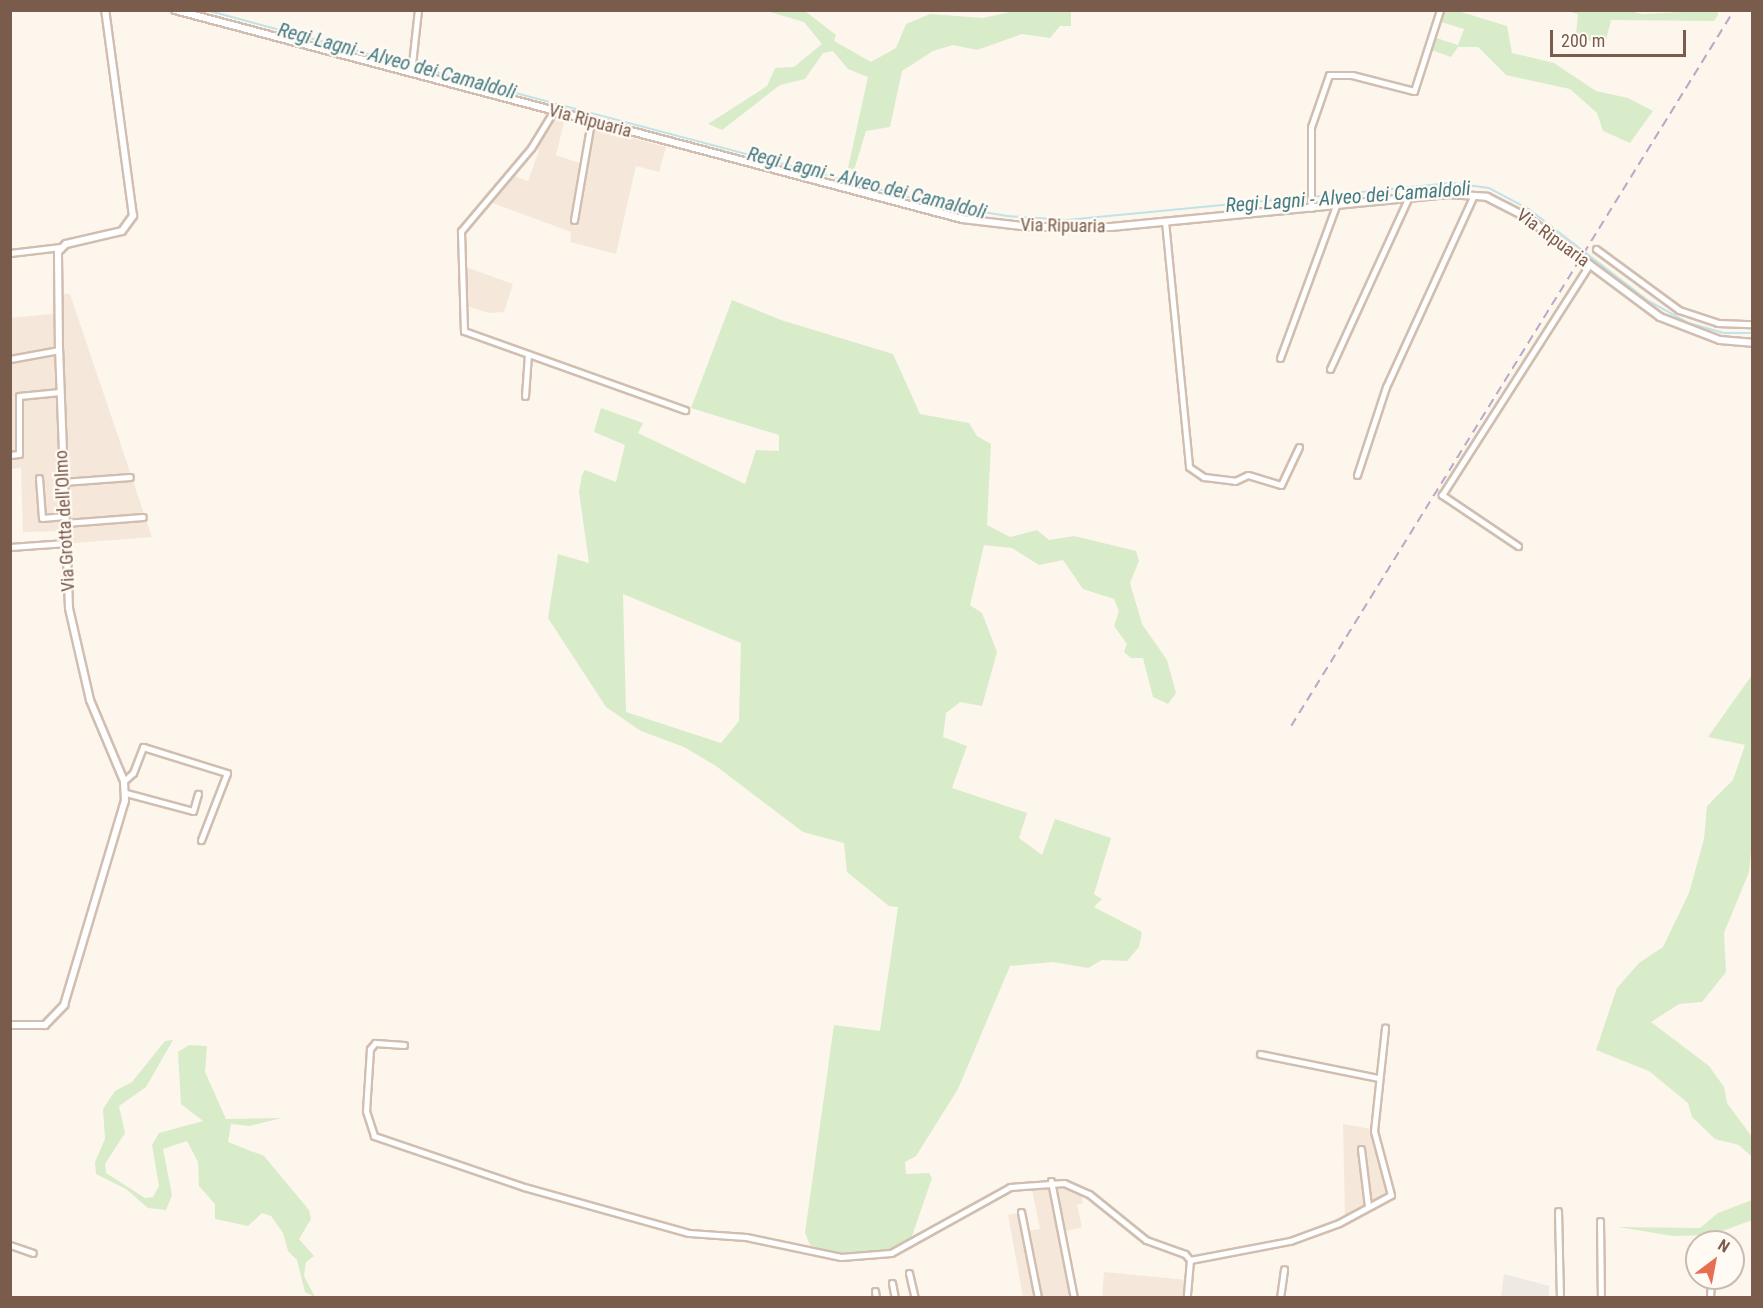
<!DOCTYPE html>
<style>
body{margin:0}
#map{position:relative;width:1763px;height:1308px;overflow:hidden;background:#fdf6ec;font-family:"Roboto Condensed",sans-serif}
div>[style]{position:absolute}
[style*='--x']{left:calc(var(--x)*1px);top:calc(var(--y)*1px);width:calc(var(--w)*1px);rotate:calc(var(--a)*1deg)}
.residential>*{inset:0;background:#f5e8da}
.industrial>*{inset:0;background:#efe9e4}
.green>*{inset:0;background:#d8ecc9}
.stream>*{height:1.5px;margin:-0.75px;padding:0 0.75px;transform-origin:0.75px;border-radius:0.75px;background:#bfe3e8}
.roads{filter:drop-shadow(2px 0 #d1beb0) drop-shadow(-2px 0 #d1beb0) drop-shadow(0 2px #d1beb0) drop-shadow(0 -2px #d1beb0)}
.minor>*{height:5px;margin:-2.5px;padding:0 2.5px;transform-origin:2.5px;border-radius:2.5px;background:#fff}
.tertiary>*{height:6px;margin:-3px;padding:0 3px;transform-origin:3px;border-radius:3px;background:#fff}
.rail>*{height:1.5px;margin-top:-0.75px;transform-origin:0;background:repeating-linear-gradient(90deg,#b9a8c9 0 9px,transparent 0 15px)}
span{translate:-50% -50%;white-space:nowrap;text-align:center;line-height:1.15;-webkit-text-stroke:4.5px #fffaf3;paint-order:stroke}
.street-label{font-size:18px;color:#7a5c4d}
.water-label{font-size:20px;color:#437c86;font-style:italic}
.frame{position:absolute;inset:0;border:12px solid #7a5c4d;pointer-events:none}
.north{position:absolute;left:1685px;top:1230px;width:60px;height:60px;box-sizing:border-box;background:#fffaf3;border:2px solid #cabbb1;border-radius:50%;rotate:32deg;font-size:16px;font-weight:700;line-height:24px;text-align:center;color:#7a5c4d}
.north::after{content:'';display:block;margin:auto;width:21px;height:27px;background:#e76f51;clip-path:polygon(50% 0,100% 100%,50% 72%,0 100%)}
.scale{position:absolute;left:1550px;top:30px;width:136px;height:27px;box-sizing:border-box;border:3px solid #7a5c4d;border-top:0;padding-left:8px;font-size:18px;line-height:21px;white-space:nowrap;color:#7a5c4d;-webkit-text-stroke:4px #fffaf3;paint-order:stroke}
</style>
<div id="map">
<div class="residential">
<div style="clip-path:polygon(553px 115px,565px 118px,556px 155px,585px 165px,592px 127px,666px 147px,659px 172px,636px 166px,616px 254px,570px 242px,571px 232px,490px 202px,512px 175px,528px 181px,539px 150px,534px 147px)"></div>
<div style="clip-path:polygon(463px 266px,513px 284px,504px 312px,489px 313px,464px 305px)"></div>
<div style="clip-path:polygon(59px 294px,70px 294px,152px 537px,63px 544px,62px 531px,23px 532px,21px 468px,11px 469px,11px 318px,59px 313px)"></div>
<div style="clip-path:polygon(1343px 1124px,1371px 1129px,1389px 1194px,1345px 1217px)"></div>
<div style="clip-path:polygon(1058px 1184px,1081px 1194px,1083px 1203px,1077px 1205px,1082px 1227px,1064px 1232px,1076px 1297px,1023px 1297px,1008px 1215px,1023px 1212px,1027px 1231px,1040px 1229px,1031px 1185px)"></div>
<div style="clip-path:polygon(1104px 1272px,1187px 1280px,1186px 1297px,1102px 1298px)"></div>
</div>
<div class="industrial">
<div style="clip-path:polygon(1504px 1274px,1549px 1286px,1549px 1297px,1501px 1297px)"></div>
</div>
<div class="green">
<div style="clip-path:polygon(1624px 10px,1643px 14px,1717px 10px,1718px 15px,1714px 21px,1611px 20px,1604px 48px,1576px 34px,1578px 14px,1568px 11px)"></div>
<div style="clip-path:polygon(767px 11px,805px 11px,836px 35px,834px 41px,871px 62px,896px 48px,906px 24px,930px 14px,983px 18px,1014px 11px,1071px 11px,1071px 26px,1060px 26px,1050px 38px,1022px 34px,977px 50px,953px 45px,933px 51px,902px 71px,890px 127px,866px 131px,854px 170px,848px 168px,868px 77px,848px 69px,833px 51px,823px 53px,805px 79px,780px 85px,722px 130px,708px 124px,767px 86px,775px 68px,794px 67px,822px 44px,804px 22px)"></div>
<div style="clip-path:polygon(1441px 11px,1458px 11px,1507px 26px,1512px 53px,1554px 63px,1596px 91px,1628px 98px,1653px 111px,1630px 143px,1603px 131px,1597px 113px,1570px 89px,1506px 75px,1478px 47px,1458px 47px,1451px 57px,1429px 49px,1433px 37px,1458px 45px,1464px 29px,1438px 21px)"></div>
<div style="clip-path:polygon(evenodd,732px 300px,781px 320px,893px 354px,920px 414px,969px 423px,977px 436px,991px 444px,987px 525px,1010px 537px,1037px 530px,1049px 540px,1074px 536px,1136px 551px,1139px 561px,1130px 583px,1142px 624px,1167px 660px,1176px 693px,1168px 704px,1153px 697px,1143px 658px,1131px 658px,1124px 652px,1127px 644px,1114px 626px,1119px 611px,1114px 599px,1083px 589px,1063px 560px,1039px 565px,1012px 548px,984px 545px,970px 605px,982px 613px,997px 652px,982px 706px,960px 702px,946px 713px,943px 737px,967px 746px,952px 788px,1027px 813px,1019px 838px,1042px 855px,1055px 819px,1111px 838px,1094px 894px,1102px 899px,1094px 907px,1142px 932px,1139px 947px,1127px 961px,1102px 960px,1088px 968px,1053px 962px,1010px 966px,958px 1089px,916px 1156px,905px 1162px,906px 1174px,929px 1173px,932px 1178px,910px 1242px,889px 1251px,834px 1253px,810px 1245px,805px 1233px,834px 1025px,880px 1031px,898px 907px,889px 906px,847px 872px,844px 843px,803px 832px,716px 766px,684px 747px,641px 731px,606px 707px,548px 618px,558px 554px,589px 563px,579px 492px,582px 475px,585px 470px,616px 482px,625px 445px,594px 432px,601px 408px,643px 423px,638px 433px,745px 484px,756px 450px,779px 451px,779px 435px,691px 408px,732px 300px,623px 594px,741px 643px,739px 721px,721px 743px,626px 712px,623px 594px)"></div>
<div style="clip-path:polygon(1752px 675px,1752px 842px,1749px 872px,1724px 933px,1726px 972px,1702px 1002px,1679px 1004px,1651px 1022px,1709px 1066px,1724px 1087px,1727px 1103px,1752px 1137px,1752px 1157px,1739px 1145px,1715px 1139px,1692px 1117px,1688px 1103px,1649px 1071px,1596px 1050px,1617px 988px,1639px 963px,1663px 947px,1689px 893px,1704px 839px,1707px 806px,1733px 780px,1745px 745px,1708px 737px)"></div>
<div style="clip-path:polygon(173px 1040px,146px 1087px,119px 1106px,125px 1133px,105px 1164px,106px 1173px,145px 1198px,153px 1197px,159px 1186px,152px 1145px,159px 1133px,203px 1121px,181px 1104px,178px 1052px,189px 1045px,207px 1046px,205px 1072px,226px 1119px,282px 1118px,249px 1126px,231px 1124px,228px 1142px,264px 1156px,309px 1210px,311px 1219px,299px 1239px,314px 1256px,306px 1262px,304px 1276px,315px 1297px,305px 1292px,297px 1260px,288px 1251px,283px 1233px,271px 1216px,262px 1213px,248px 1226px,215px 1219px,215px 1204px,199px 1186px,198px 1162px,187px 1141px,163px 1149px,172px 1195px,166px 1210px,148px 1208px,126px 1189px,96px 1174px,95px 1162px,105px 1139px,103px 1109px,115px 1091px,132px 1082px,165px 1041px)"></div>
<div style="clip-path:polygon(1752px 1200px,1752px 1220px,1717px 1233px,1727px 1242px,1714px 1242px,1711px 1235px,1673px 1236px,1618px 1227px,1700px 1228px,1718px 1213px)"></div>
</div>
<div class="stream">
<div style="--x:206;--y:10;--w:211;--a:15.1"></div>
<div style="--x:414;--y:66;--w:535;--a:14.84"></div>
<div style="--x:931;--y:203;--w:77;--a:9.7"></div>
<div style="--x:1007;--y:216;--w:60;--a:3.8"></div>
<div style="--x:1067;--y:220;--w:242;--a:-5.5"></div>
<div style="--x:1312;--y:197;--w:142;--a:-5.7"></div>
<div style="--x:1453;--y:183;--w:36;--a:8"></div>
<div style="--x:1489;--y:188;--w:45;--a:27.7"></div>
<div style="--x:1529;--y:209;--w:149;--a:37.6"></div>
<div style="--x:1647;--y:300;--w:48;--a:28.7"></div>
<div style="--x:1689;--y:323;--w:37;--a:16"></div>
<div style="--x:1725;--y:333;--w:27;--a:0"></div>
</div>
<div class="roads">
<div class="minor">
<div style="--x:411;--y:73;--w:63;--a:-83.7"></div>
<div style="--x:553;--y:112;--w:42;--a:121.4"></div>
<div style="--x:531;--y:148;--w:109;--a:130.1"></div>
<div style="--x:461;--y:231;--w:100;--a:88.3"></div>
<div style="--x:464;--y:331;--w:235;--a:19.7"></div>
<div style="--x:1311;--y:208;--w:81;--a:-90"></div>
<div style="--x:1311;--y:127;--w:55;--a:-70.9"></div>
<div style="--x:1329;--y:75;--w:23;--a:0"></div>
<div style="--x:1352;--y:75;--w:64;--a:14.5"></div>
<div style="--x:1414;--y:91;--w:85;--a:-72.2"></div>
<div style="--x:574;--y:220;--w:99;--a:-80.2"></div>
<div style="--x:1165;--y:221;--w:247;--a:84.4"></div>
<div style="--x:1189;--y:467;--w:18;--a:34"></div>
<div style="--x:1204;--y:477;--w:31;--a:7"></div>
<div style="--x:1235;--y:481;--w:14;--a:-25"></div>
<div style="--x:1248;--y:475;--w:34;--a:17"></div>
<div style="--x:1281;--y:485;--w:42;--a:-64.7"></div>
<div style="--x:1596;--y:249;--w:103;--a:36.3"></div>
<div style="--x:1679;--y:310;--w:41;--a:18.4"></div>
<div style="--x:1718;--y:323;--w:34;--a:2"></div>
<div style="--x:10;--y:253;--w:51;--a:-6.7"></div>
<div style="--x:1280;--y:358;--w:162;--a:-69.8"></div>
<div style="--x:10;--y:359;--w:50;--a:-10.4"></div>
<div style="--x:1330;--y:369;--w:187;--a:-65.4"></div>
<div style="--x:525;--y:396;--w:42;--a:-85.9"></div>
<div style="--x:10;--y:455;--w:9;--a:-6"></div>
<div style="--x:19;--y:454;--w:58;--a:-90"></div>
<div style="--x:19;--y:396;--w:41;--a:-5.6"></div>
<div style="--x:1357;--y:475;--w:93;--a:-71.8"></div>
<div style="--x:1386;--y:387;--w:211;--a:-65.4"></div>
<div style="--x:39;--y:478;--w:40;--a:85.7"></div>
<div style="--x:42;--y:518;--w:23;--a:-5"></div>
<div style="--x:63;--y:482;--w:67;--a:-4.3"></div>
<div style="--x:65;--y:523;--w:78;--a:-4.4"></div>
<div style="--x:1518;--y:546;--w:92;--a:-146.1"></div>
<div style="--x:1442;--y:495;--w:274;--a:-57.4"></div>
<div style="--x:10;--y:547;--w:56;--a:-4.1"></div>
<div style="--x:124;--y:781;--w:12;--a:-42"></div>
<div style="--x:133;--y:773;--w:28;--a:-69"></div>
<div style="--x:143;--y:747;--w:88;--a:17.2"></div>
<div style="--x:227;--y:773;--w:72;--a:111.2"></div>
<div style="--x:126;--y:793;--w:69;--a:15"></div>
<div style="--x:193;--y:811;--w:18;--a:-74"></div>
<div style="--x:404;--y:1045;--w:29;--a:-176"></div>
<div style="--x:375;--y:1043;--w:8;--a:130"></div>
<div style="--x:370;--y:1049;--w:62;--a:93.7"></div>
<div style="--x:366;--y:1111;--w:26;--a:72"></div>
<div style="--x:374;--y:1136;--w:158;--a:18.8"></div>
<div style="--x:524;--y:1187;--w:171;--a:15.6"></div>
<div style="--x:689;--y:1233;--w:57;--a:4"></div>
<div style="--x:746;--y:1237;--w:97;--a:11.9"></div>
<div style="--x:841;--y:1257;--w:50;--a:-4.6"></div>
<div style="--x:891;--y:1253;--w:136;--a:-29"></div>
<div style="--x:1010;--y:1187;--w:54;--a:-4.2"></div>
<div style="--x:1064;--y:1183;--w:27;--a:24"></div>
<div style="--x:1089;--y:1194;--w:73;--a:38.9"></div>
<div style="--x:1146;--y:1240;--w:41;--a:19.7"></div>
<div style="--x:1185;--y:1254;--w:8;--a:50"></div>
<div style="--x:1190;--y:1260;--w:38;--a:95"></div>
<div style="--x:1260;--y:1054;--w:120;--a:11.5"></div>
<div style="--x:1361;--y:1149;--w:57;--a:83"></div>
<div style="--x:1051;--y:1181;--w:119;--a:78.9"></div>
<div style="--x:1558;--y:1211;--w:87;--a:88.7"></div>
<div style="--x:1021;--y:1212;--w:88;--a:78.8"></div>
<div style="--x:1600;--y:1221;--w:77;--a:89.3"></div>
<div style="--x:10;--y:1245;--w:24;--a:19"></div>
<div style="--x:1190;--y:1260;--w:102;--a:-10.8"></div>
<div style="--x:1290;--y:1241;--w:52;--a:-20.2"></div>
<div style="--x:1339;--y:1223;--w:59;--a:-28.3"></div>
<div style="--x:1391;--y:1195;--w:66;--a:-104.9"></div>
<div style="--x:1374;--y:1131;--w:104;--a:-83.9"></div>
<div style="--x:909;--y:1273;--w:26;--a:77"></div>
<div style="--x:892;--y:1283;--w:15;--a:79"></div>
<div style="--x:875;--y:1291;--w:7;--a:82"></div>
<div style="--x:1280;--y:1298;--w:29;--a:-82"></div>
<div style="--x:1710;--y:1298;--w:20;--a:-87"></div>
</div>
<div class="tertiary">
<div style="--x:175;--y:10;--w:814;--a:14.87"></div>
<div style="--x:962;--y:219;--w:69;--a:6.6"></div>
<div style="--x:1031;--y:227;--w:80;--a:0"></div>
<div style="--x:1111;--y:227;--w:339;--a:-5.6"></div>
<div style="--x:1448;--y:194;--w:39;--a:4"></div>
<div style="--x:1487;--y:197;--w:44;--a:27.1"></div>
<div style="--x:1526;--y:217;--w:167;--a:36.7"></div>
<div style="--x:1660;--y:317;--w:64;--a:21"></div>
<div style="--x:1720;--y:340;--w:32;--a:5"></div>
<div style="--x:10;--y:1025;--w:35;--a:0"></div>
<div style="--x:45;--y:1025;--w:28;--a:-46"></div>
<div style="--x:64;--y:1005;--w:213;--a:-73.4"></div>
<div style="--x:125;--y:801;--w:20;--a:-93"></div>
<div style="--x:124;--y:781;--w:88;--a:-112.8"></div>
<div style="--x:90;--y:700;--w:94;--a:-102.9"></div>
<div style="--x:69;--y:608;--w:258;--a:-92.2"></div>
<div style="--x:59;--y:350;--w:98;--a:-90.6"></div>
<div style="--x:58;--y:252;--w:11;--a:-45"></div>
<div style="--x:66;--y:244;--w:57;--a:-13.1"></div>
<div style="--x:122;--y:231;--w:19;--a:-54"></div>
<div style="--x:133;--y:216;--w:208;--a:-97.7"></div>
</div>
</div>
<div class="rail">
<div style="--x:1291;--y:726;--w:842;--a:-58.25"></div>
</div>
<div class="street-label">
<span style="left:590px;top:121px;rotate:15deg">Via Ripuaria</span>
<span style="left:1063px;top:226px;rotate:1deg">Via Ripuaria</span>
<span style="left:1553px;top:238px;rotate:36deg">Via Ripuaria</span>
<span style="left:65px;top:521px;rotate:-93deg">Via Grotta dell'Olmo</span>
</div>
<div class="water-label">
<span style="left:397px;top:61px;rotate:15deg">Regi Lagni - Alveo dei Camaldoli</span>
<span style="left:867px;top:183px;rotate:14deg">Regi Lagni - Alveo dei Camaldoli</span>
<span style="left:1348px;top:197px;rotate:-4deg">Regi Lagni - Alveo dei Camaldoli</span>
</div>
<div class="frame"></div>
<div class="north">N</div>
<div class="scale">200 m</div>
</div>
